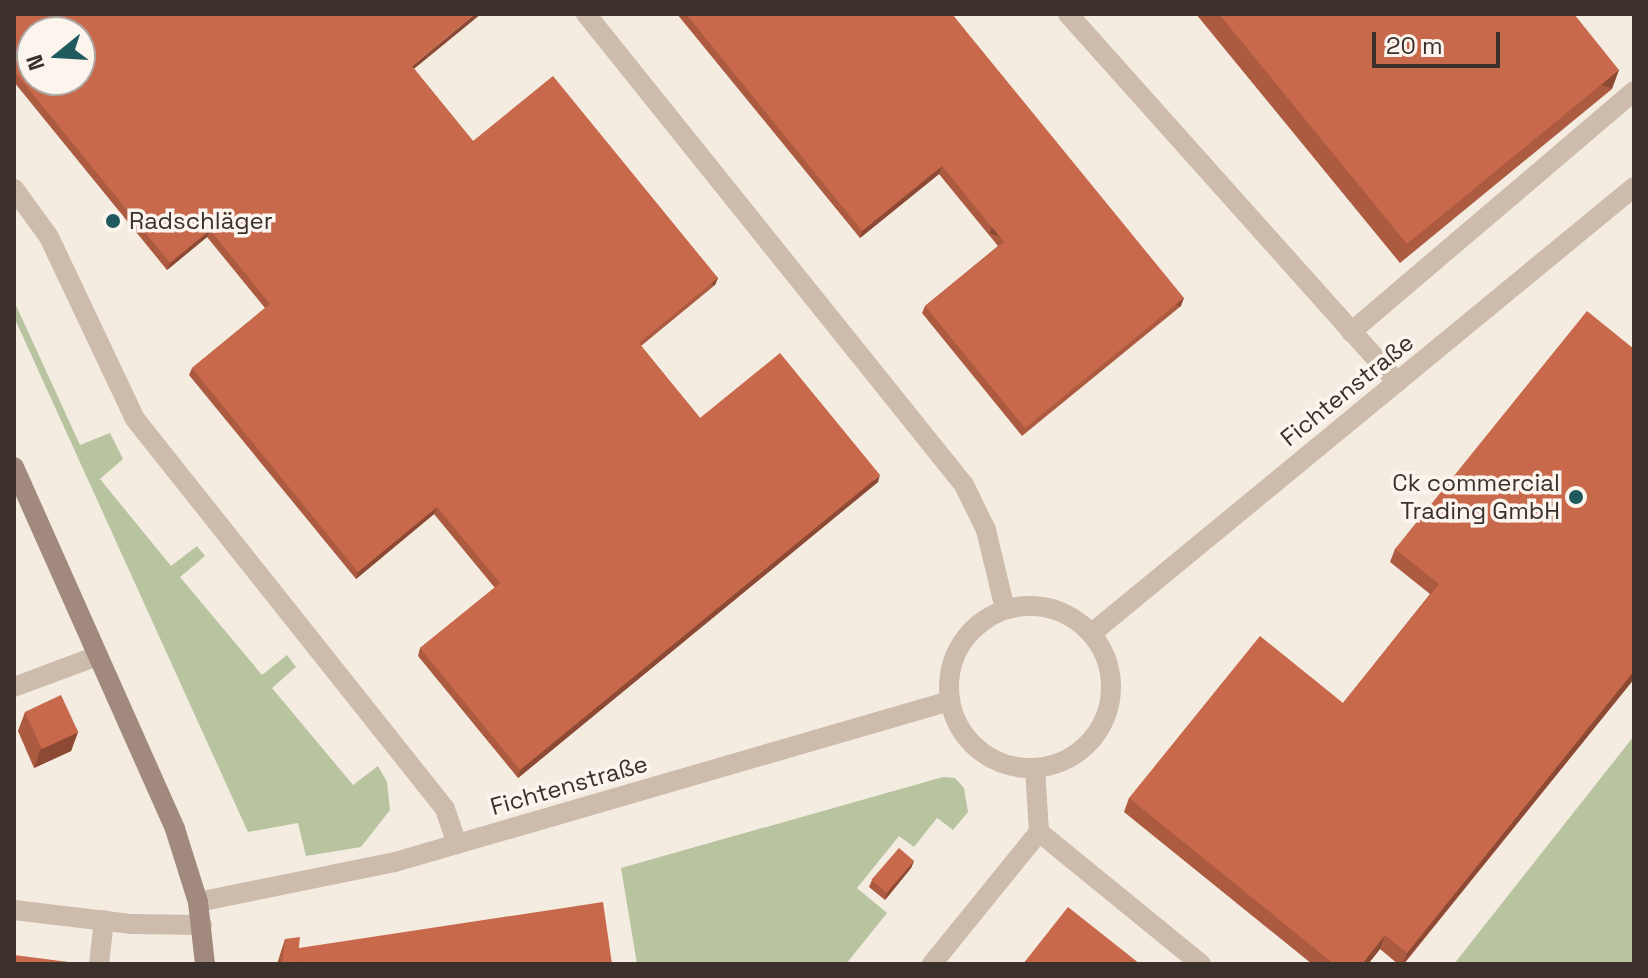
<!DOCTYPE html>
<meta charset="utf-8">
<style>
body{margin:0}
#map{position:relative;width:1648px;height:978px;overflow:hidden;background:#f4ebe1;font-family:"Space Grotesk",sans-serif}
div>[style]{position:absolute}
[style*='--x']{left:calc(var(--x)*1px);top:calc(var(--y)*1px);width:calc(var(--w)*1px);rotate:calc(var(--a)*1deg)}
.green>*{inset:0;background:#b8c4a0}
.lane>*{height:20px;margin:-10px;padding:0 10px;transform-origin:10px;border-radius:10px;background:#cdbbac}
.street>*{height:20px;margin:-10px;padding:0 10px;transform-origin:10px;border-radius:10px;background:#cdbbac}
.street>.ring{margin:-10px;padding:0;box-sizing:content-box;background:none;border:20px solid #cdbbac;border-radius:50%}
.secondary>*{height:20px;margin:-10px;padding:0 10px;transform-origin:10px;border-radius:10px;background:#a18a7d}
.wall>*{inset:0;background:#ac5a40}
.shaded-wall>*{inset:0;background:#8c4a34;transform-origin:0 0}
.building>*{inset:0;background:#c8694b;transform-origin:0 0}
.dots>*{width:22px;height:22px;translate:-50% -50%;box-sizing:border-box;border:4px solid #fbf5ee;border-radius:50%}
span{translate:-50% -50%;white-space:nowrap;text-align:center;line-height:1.15;-webkit-text-stroke:7px #fbf5ee;paint-order:stroke}
.poi-label{font-size:24px;color:#3b302b}
.left{translate:0 -50%;text-align:left}
.right{translate:-100% -50%;text-align:right}
.street-label{font-size:24px;color:#3b302b}
.frame{position:absolute;inset:0;border:16px solid #3b302b;pointer-events:none}
.north{position:absolute;left:16px;top:16px;width:80px;height:80px;box-sizing:border-box;background:#fbf5ee;border:2px solid #aea6a0;border-radius:50%;rotate:252deg;font-size:22px;font-weight:700;line-height:32px;text-align:center;color:#3b302b}
.north::after{content:'';display:block;margin:auto;width:28px;height:36px;background:#1f5a5e;clip-path:polygon(50% 0,100% 100%,50% 72%,0 100%)}
.scale{position:absolute;left:1372px;top:32px;width:128px;height:36px;box-sizing:border-box;border:4px solid #3b302b;border-top:0;padding-left:10px;font-size:24px;line-height:28px;white-space:nowrap;color:#3b302b;-webkit-text-stroke:6px #fbf5ee;paint-order:stroke}
</style>
<div id="map">
<div class="green">
<div style="clip-path:polygon(14px 301px,80px 445px,110px 433px,123px 459px,100px 479px,171px 566px,197px 546px,205px 556px,180px 577px,262px 675px,287px 655px,296px 667px,272px 688px,353px 785px,378px 766px,387px 782px,390px 810px,361px 847px,306px 856px,298px 823px,248px 832px,14px 317px)"></div>
<div style="clip-path:polygon(1634px 736px,1634px 964px,1454px 964px)"></div>
<div style="clip-path:polygon(943px 777px,955px 778px,964px 788px,968px 812px,953px 830px,937px 818px,914px 847px,899px 836px,857px 888px,887px 913px,846px 964px,637px 964px,621px 868px)"></div>
</div>
<div class="lane">
<div style="--x:586;--y:14;--w:604;--a:51.25"></div>
<div style="--x:964;--y:485;--w:50;--a:63.9"></div>
<div style="--x:986;--y:530;--w:81;--a:76.5"></div>
<div style="--x:1068;--y:14;--w:494;--a:48.2"></div>
<div style="--x:14;--y:189;--w:59;--a:53.9"></div>
<div style="--x:49;--y:237;--w:201;--a:64.7"></div>
<div style="--x:135;--y:419;--w:498;--a:51.5"></div>
<div style="--x:445;--y:809;--w:37;--a:71"></div>
<div style="--x:1351;--y:332;--w:372;--a:-40.4"></div>
<div style="--x:14;--y:687;--w:89;--a:-20.5"></div>
<div style="--x:1039;--y:832;--w:209;--a:39.2"></div>
<div style="--x:14;--y:910;--w:119;--a:6.8"></div>
<div style="--x:132;--y:924;--w:70;--a:0.8"></div>
<div style="--x:99;--y:964;--w:44;--a:-83.5"></div>
</div>
<div class="street">
<div class="ring" style="left:949px;top:606px;width:142px;height:142px"></div>
<div style="--x:1092;--y:633;--w:702;--a:-39.45"></div>
<div style="--x:198;--y:902;--w:201;--a:-11.5"></div>
<div style="--x:395;--y:862;--w:578;--a:-16.18"></div>
<div style="--x:932;--y:964;--w:170;--a:-51"></div>
<div style="--x:1039;--y:832;--w:64;--a:-93.6"></div>
</div>
<div class="secondary">
<div style="--x:14;--y:467;--w:396;--a:66"></div>
<div style="--x:175;--y:829;--w:77;--a:72.5"></div>
<div style="--x:198;--y:902;--w:62;--a:83.6"></div>
</div>
<div class="wall">
<div style="clip-path:polygon(14px 14px,414px 69px,473px 141px,718px 278px,715px 285px,641px 346px,700px 418px,878px 482px,518px 778px,418px 656px,420px 648px,495px 588px,434px 514px,356px 579px,189px 375px,192px 368px,265px 308px,207px 237px,167px 270px,14px 82px)"></div>
<div style="clip-path:polygon(677px 14px,952px 14px,1181px 306px,1022px 436px,922px 313px,925px 306px,998px 246px,939px 174px,860px 238px)"></div>
<div style="clip-path:polygon(1196px 14px,1574px 14px,1612px 89px,1400px 263px)"></div>
<div style="clip-path:polygon(1634px 349px,1634px 679px,1404px 964px,1398px 964px,1380px 949px,1368px 964px,1312px 964px,1124px 812px,1129px 798px,1343px 703px,1430px 594px,1390px 562px,1395px 549px)"></div>
<div style="clip-path:polygon(25px 712px,78px 732px,71px 751px,34px 768px,18px 731px)"></div>
<div style="clip-path:polygon(914px 861px,911px 868px,885px 900px,869px 887px,872px 880px)"></div>
<div style="clip-path:polygon(285px 939px,298px 948px,612px 964px,277px 964px)"></div>
</div>
<div class="shaded-wall">
<div style="clip-path:polygon(475px 14px,481px 14px,409px 73px,412px 66px)"></div>
<div style="left:1619px;top:70px;width:20px;height:274px;rotate:110deg"></div>
<div style="clip-path:polygon(942px 166px,939px 174px,860px 238px,862px 231px)"></div>
<div style="clip-path:polygon(210px 230px,207px 237px,167px 270px,170px 263px)"></div>
<div style="left:718px;top:278px;width:8px;height:102px;rotate:113deg"></div>
<div style="left:1184px;top:298px;width:9px;height:205px;rotate:111deg"></div>
<div style="clip-path:polygon(880px 475px,878px 482px,518px 778px,520px 770px)"></div>
<div style="clip-path:polygon(437px 507px,434px 514px,356px 579px,358px 572px)"></div>
<div style="clip-path:polygon(1634px 671px,1634px 679px,1403px 964px,1407px 953px)"></div>
<div style="clip-path:polygon(78px 732px,71px 751px,34px 768px,41px 749px)"></div>
<div style="clip-path:polygon(914px 861px,911px 868px,885px 900px,887px 893px)"></div>
<div style="clip-path:polygon(1385px 935px,1380px 949px,1368px 964px,1362px 964px)"></div>
</div>
<div class="building">
<div style="clip-path:polygon(evenodd,14px 14px,475px 14px,412px 66px,473px 141px,553px 76px,718px 278px,639px 343px,700px 418px,780px 353px,880px 475px,520px 770px,420px 648px,500px 583px,437px 507px,358px 572px,192px 368px,270px 304px,210px 230px,170px 263px,14px 71px,14px 14px,32px 32px,80px 32px,80px 80px,32px 80px,32px 32px)"></div>
<div style="clip-path:polygon(686px 14px,952px 14px,1184px 298px,1025px 428px,925px 306px,1004px 242px,942px 166px,862px 231px)"></div>
<div style="clip-path:polygon(1219px 14px,1574px 14px,1619px 70px,1407px 244px)"></div>
<div style="clip-path:polygon(1587px 311px,1634px 349px,1634px 671px,1407px 953px,1385px 935px,1362px 964px,1334px 964px,1129px 798px,1260px 636px,1343px 703px,1439px 584px,1395px 549px)"></div>
<div style="left:61px;top:695px;width:41px;height:40px;rotate:65deg"></div>
<div style="left:899px;top:848px;width:20px;height:42px;rotate:41deg"></div>
<div style="clip-path:polygon(603px 902px,612px 964px,297px 964px,299px 948px)"></div>
<div style="clip-path:polygon(1068px 907px,1140px 964px,1023px 964px)"></div>
<div style="clip-path:polygon(300px 937px,297px 964px,282px 964px,285px 939px)"></div>
<div style="clip-path:polygon(14px 955px,84px 964px,14px 964px)"></div>
</div>
<div class="dots">
<div style="left:113px;top:221px;background:#1f5a5e"></div>
<div style="left:1576px;top:497px;background:#1f5a5e"></div>
</div>
<div class="poi-label">
<span class="left" style="left:129px;top:221px">Radschläger</span>
<span class="right" style="left:1560px;top:497px">Ck commercial<br>Trading GmbH</span>
</div>
<div class="street-label">
<span style="left:1347px;top:390px;rotate:-39deg">Fichtenstraße</span>
<span style="left:569px;top:785px;rotate:-16deg">Fichtenstraße</span>
</div>
<div class="frame"></div>
<div class="north">N</div>
<div class="scale">20 m</div>
</div>
